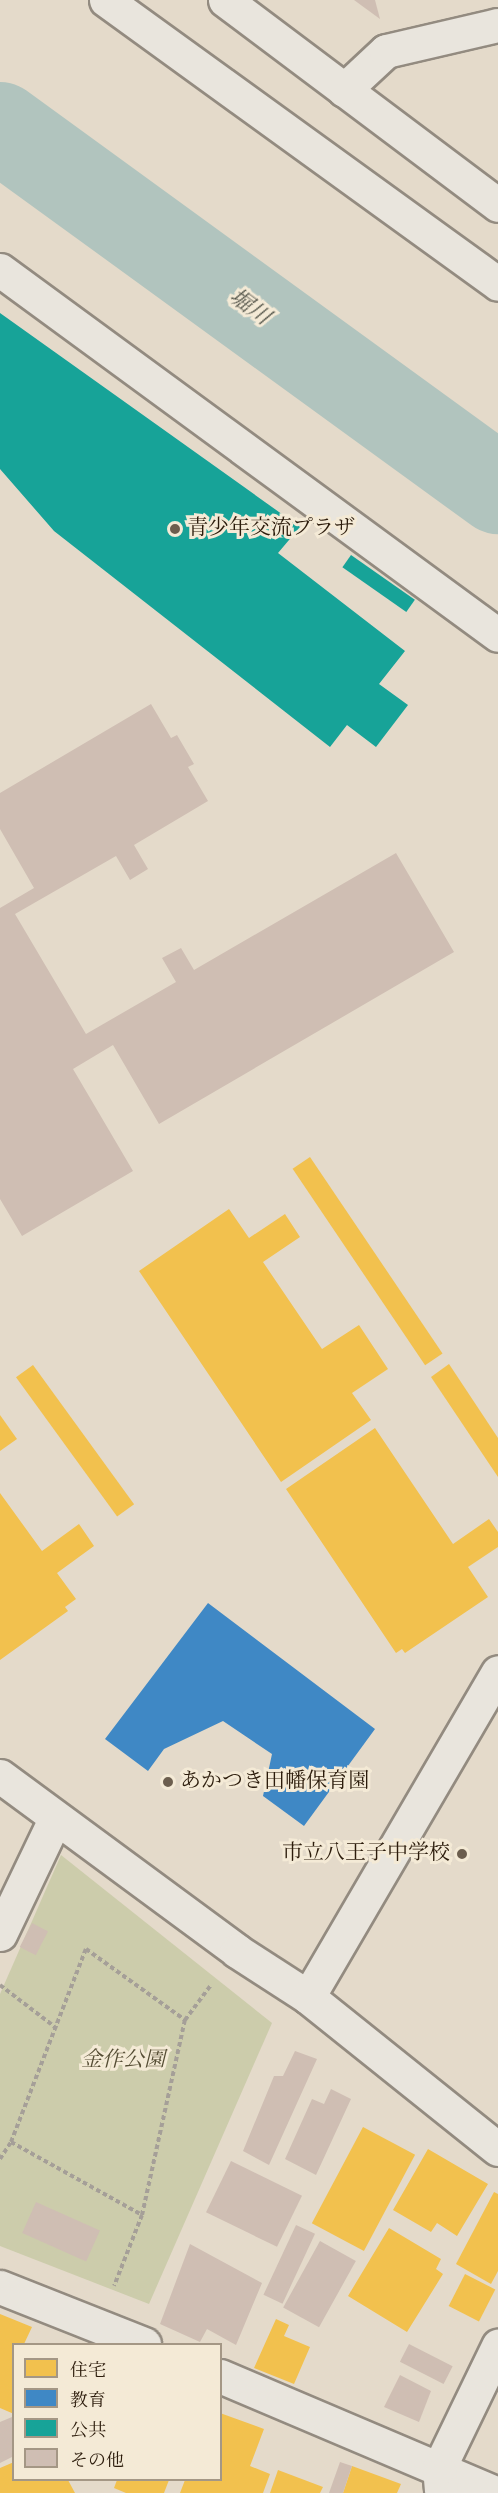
<!DOCTYPE html>
<meta charset="utf-8">
<style>
body{margin:0}
#map{position:relative;width:498px;height:2493px;overflow:hidden;background:#e4daca;font-family:"Old Standard TT","Noto Serif JP",serif}
div>[style]{position:absolute}
[style*='--x']{left:calc(var(--x)*1px);top:calc(var(--y)*1px);width:calc(var(--w)*1px);rotate:calc(var(--a)*1deg)}
.green>*{inset:0;background:#ccccab}
.homes>*{inset:0;background:#f2c14e;transform-origin:0 0}
.schools>*{inset:0;background:#3f88c5}
.public>*{inset:0;background:#17a398;transform-origin:0 0}
.river>*{height:90px;margin:-45px;padding:0 45px;transform-origin:45px;border-radius:45px;background:#b1c4be}
.building>*{inset:0;background:#cfbeb3;transform-origin:0 0}
.path>*{height:4px;margin-top:-2px;transform-origin:0;background:repeating-linear-gradient(90deg,#a59f98 0 4.5px,transparent 0 7.5px)}
.roads{filter:drop-shadow(2px 0 #938b80) drop-shadow(-2px 0 #938b80) drop-shadow(0 2px #938b80) drop-shadow(0 -2px #938b80)}
.minor>*{height:33px;margin:-16.5px;padding:0 16.5px;transform-origin:16.5px;border-radius:16.5px;background:#e9e5dd}
.dots>*{width:16px;height:16px;translate:-50% -50%;box-sizing:border-box;border:3px solid #f4ead6;border-radius:50%}
span{translate:-50% -50%;white-space:nowrap;text-align:center;line-height:1.15;-webkit-text-stroke:6px #f4ead6;paint-order:stroke}
.poi-label{font-size:21px;color:#2b1b0b}
.left{translate:0 -50%;text-align:left}
.right{translate:-100% -50%;text-align:right}
.park-label{font-size:21px;color:#554d34;font-style:italic}
.water-label{font-size:22px;color:#525348;font-style:italic}
.legend{position:absolute;left:12px;top:2343px;width:210px;height:138px;box-sizing:border-box;background:#f4ead6;border:2px solid #a49785;margin:0;padding:8px 10px;list-style:none;font-size:18px;color:#2b1b0b}
.legend li{display:flex;align-items:center;gap:12px;height:30px}
.legend b{width:30px;border:2px solid #a49785}
</style>
<div id="map">
<div class="green">
<div style="clip-path:polygon(61px 1855px,272px 2023px,149px 2304px,0 2246px,0 1994px)"></div>
</div>
<div class="homes">
<div style="left:310px;top:1157px;width:237px;height:21px;rotate:56deg"></div>
<div style="clip-path:polygon(229px 1209px,249px 1238px,285px 1214px,300px 1237px,263px 1262px,322px 1349px,359px 1325px,388px 1369px,352px 1393px,371px 1420px,281px 1482px,139px 1271px)"></div>
<div style="clip-path:polygon(449px 1364px,498px 1438px,498px 1477px,431px 1377px)"></div>
<div style="left:33px;top:1365px;width:172px;height:21px;rotate:54deg"></div>
<div style="clip-path:polygon(0 1415px,17px 1439px,0 1451px)"></div>
<div style="clip-path:polygon(375px 1428px,453px 1544px,489px 1519px,498px 1532px,498px 1547px,468px 1567px,488px 1597px,405px 1653px,402px 1649px,396px 1653px,286px 1489px)"></div>
<div style="clip-path:polygon(0 1493px,42px 1551px,79px 1524px,94px 1546px,57px 1573px,76px 1599px,65px 1607px,68px 1611px,0 1660px)"></div>
<div style="left:363px;top:2127px;width:59px;height:109px;rotate:28deg"></div>
<div style="clip-path:polygon(428px 2149px,488px 2184px,457px 2236px,437px 2223px,431px 2232px,393px 2210px)"></div>
<div style="clip-path:polygon(494px 2192px,498px 2194px,498px 2271px,491px 2284px,456px 2264px)"></div>
<div style="clip-path:polygon(389px 2228px,441px 2259px,436px 2269px,443px 2274px,407px 2332px,348px 2296px)"></div>
<div style="left:465px;top:2274px;width:34px;height:36px;rotate:27deg"></div>
<div style="clip-path:polygon(0 2314px,32px 2327px,24px 2344px,14px 2344px,14px 2414px,0 2408px)"></div>
<div style="clip-path:polygon(276px 2319px,289px 2325px,284px 2336px,310px 2347px,294px 2384px,254px 2368px)"></div>
<div style="clip-path:polygon(220px 2413px,264px 2429px,250px 2466px,270px 2474px,263px 2493px,180px 2493px,185px 2480px,220px 2480px)"></div>
<div style="clip-path:polygon(14px 2462px,14px 2480px,68px 2480px,75px 2493px,0 2493px,0 2468px)"></div>
<div style="clip-path:polygon(352px 2466px,401px 2484px,397px 2493px,343px 2493px)"></div>
<div style="clip-path:polygon(278px 2470px,323px 2487px,320px 2493px,270px 2493px)"></div>
<div style="clip-path:polygon(117px 2480px,169px 2480px,164px 2493px,126px 2493px,114px 2488px)"></div>
</div>
<div class="schools">
<div style="clip-path:polygon(208px 1603px,375px 1729px,304px 1826px,263px 1796px,272px 1754px,223px 1721px,164px 1749px,148px 1771px,105px 1739px)"></div>
</div>
<div class="public">
<div style="clip-path:polygon(0 313px,300px 527px,278px 553px,405px 651px,379px 684px,408px 705px,376px 747px,347px 725px,330px 747px,54px 531px,0 469px)"></div>
<div style="left:351px;top:555px;width:78px;height:15px;rotate:35deg"></div>
</div>
<div class="river">
<div style="--x:0;--y:127;--w:616;--a:36.01"></div>
</div>
<div class="building">
<div style="clip-path:polygon(354px 0,375px 0,380px 19px)"></div>
<div style="clip-path:polygon(151px 704px,171px 738px,177px 735px,194px 764px,188px 767px,208px 801px,134px 845px,148px 869px,130px 880px,116px 856px,15px 914px,86px 1034px,176px 982px,162px 958px,181px 948px,194px 970px,396px 853px,454px 952px,159px 1124px,113px 1045px,73px 1069px,133px 1171px,22px 1236px,0 1199px,0 908px,34px 888px,0 829px,0 793px)"></div>
<div style="left:32px;top:1923px;width:18px;height:27px;rotate:27deg"></div>
<div style="clip-path:polygon(295px 2051px,317px 2059px,269px 2165px,243px 2151px,274px 2076px,283px 2076px)"></div>
<div style="clip-path:polygon(331px 2089px,351px 2099px,316px 2175px,285px 2159px,312px 2099px,324px 2104px)"></div>
<div style="left:231px;top:2161px;width:79px;height:57px;rotate:26deg"></div>
<div style="left:36px;top:2202px;width:70px;height:34px;rotate:24deg"></div>
<div style="left:296px;top:2225px;width:21px;height:77px;rotate:25deg"></div>
<div style="left:320px;top:2241px;width:41px;height:76px;rotate:29deg"></div>
<div style="clip-path:polygon(190px 2244px,262px 2283px,236px 2345px,207px 2329px,200px 2342px,160px 2324px)"></div>
<div style="left:409px;top:2344px;width:49px;height:20px;rotate:27deg"></div>
<div style="clip-path:polygon(400px 2375px,431px 2391px,419px 2422px,384px 2407px)"></div>
<div style="clip-path:polygon(12px 2417px,14px 2456px,0 2463px,0 2422px)"></div>
<div style="clip-path:polygon(340px 2462px,352px 2466px,343px 2493px,329px 2493px)"></div>
</div>
<div class="path">
<div style="--x:0;--y:1985;--w:69;--a:37.4"></div>
<div style="--x:11;--y:2142;--w:207;--a:-68.8"></div>
<div style="--x:86;--y:1949;--w:122;--a:35.6"></div>
<div style="--x:185;--y:2020;--w:44;--a:-53.4"></div>
<div style="--x:0;--y:2159;--w:20;--a:-57"></div>
<div style="--x:11;--y:2142;--w:150;--a:29.1"></div>
<div style="--x:142;--y:2215;--w:76;--a:111.5"></div>
<div style="--x:142;--y:2215;--w:200;--a:-77.6"></div>
</div>
<div class="roads">
<div class="minor">
<div style="--x:106;--y:0;--w:484;--a:35.9"></div>
<div style="--x:225;--y:0;--w:341;--a:36.9"></div>
<div style="--x:344;--y:90;--w:57;--a:-42.9"></div>
<div style="--x:386;--y:51;--w:115;--a:-13.1"></div>
<div style="--x:0;--y:270;--w:617;--a:36.24"></div>
<div style="--x:0;--y:1776;--w:295;--a:36.4"></div>
<div style="--x:237;--y:1951;--w:85;--a:32.9"></div>
<div style="--x:308;--y:1997;--w:243;--a:38.7"></div>
<div style="--x:0;--y:1934;--w:127;--a:-64.4"></div>
<div style="--x:308;--y:1997;--w:376;--a:-59.7"></div>
<div style="--x:0;--y:2287;--w:155;--a:21.6"></div>
<div style="--x:220;--y:2376;--w:299;--a:23"></div>
<div style="--x:441;--y:2490;--w:22;--a:-95"></div>
<div style="--x:439;--y:2468;--w:136;--a:-64.2"></div>
</div>
</div>
<div class="dots">
<div style="left:175px;top:529px;background:#6c5e4e"></div>
<div style="left:168px;top:1782px;background:#6c5e4e"></div>
<div style="left:462px;top:1854px;background:#6c5e4e"></div>
</div>
<div class="poi-label">
<span class="left" style="left:187px;top:529px">青少年交流プラザ</span>
<span class="left" style="left:180px;top:1782px">あかつき田幡保育園</span>
<span class="right" style="left:450px;top:1854px">市立八王子中学校</span>
</div>
<div class="park-label">
<span style="left:123px;top:2061px">金作公園</span>
</div>
<div class="water-label">
<span style="left:249px;top:308px;rotate:36deg">堀川</span>
</div>
<ul class="legend">
<li><b style="height:16px;background:#f2c14e"></b>住宅</li>
<li><b style="height:16px;background:#3f88c5"></b>教育</li>
<li><b style="height:16px;background:#17a398"></b>公共</li>
<li><b style="height:16px;background:#cfbeb3"></b>その他</li>
</ul>
</div>
